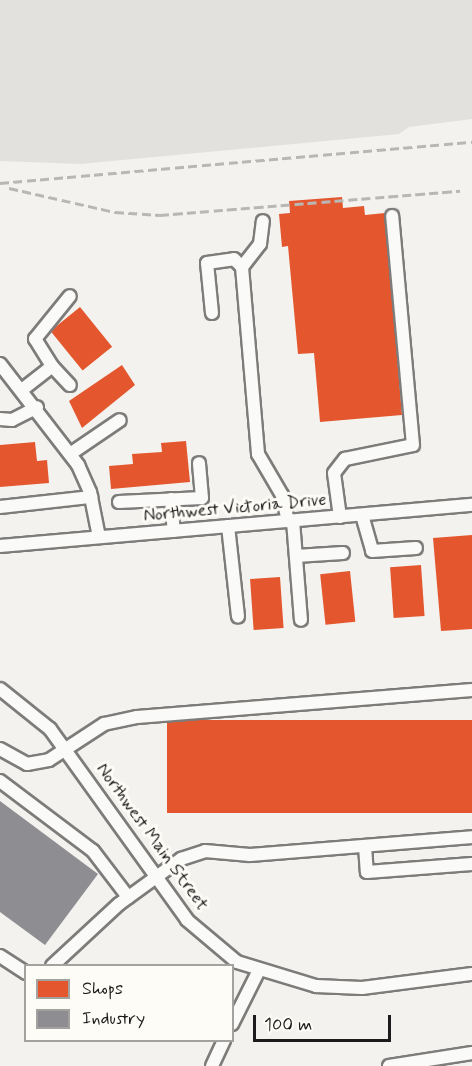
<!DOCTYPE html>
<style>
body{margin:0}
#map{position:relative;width:472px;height:1066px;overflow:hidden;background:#f3f2ef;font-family:Mynerve,sans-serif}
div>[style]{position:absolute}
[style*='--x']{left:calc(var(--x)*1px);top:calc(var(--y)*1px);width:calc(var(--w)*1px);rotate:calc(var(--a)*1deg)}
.green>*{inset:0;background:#e2e1dd}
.shops>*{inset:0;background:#e4572e;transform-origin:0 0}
.industry>*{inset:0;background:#8d8d92}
.roads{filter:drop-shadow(2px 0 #7d7c7b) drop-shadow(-2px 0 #7d7c7b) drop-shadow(0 2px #7d7c7b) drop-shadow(0 -2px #7d7c7b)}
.minor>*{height:12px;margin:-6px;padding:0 6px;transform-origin:6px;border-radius:6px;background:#fafaf8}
.rail>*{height:3px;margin-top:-1.5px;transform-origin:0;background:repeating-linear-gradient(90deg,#b8b7b6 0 9px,transparent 0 13.5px)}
span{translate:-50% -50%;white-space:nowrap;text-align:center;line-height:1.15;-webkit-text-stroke:6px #fdfcf7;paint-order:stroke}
.street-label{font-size:18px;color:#1c1c1c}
.legend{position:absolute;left:24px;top:964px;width:210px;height:78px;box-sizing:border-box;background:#fdfcf7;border:2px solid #a3a29f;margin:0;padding:8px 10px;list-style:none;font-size:18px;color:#1c1c1c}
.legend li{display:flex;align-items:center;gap:12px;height:30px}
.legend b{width:30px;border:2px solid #a3a29f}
.scale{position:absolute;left:253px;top:1015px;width:138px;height:27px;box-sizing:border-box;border:3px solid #1c1c1c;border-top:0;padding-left:8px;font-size:18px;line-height:21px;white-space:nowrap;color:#1c1c1c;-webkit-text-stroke:4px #fdfcf7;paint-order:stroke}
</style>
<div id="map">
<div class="green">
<div style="clip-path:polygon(0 0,472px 0,472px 119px,409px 127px,399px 134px,80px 164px,0 161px)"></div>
</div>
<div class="shops">
<div style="clip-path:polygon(342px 197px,343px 208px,364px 206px,365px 215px,385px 213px,402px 415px,320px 422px,314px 353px,298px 354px,288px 246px,282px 247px,279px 214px,290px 213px,289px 201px)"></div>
<div style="left:80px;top:307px;width:51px;height:38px;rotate:51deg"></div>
<div style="clip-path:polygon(122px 365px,135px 385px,82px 428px,69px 401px)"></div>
<div style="clip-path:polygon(186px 441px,190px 482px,111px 489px,109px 466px,133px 464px,132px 454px,162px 452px,161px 443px)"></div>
<div style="clip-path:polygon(35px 442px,37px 461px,47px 460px,49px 483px,0 487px,0 445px)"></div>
<div style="clip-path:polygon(472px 535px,472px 629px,441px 631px,433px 538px)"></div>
<div style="left:421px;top:565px;width:51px;height:31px;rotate:86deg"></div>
<div style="left:350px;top:571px;width:51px;height:30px;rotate:84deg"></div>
<div style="left:280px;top:577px;width:51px;height:30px;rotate:86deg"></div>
<div style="left:472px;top:720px;width:93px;height:305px;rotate:90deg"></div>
</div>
<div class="industry">
<div style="clip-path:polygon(0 801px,98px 874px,45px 945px,0 912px)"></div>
</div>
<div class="roads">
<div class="minor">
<div style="--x:242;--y:267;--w:29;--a:-52"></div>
<div style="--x:260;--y:244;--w:23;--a:-83"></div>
<div style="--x:212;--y:313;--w:50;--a:-95.7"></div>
<div style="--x:207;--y:263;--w:27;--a:-8"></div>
<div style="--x:234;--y:259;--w:11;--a:45"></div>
<div style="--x:242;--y:267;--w:188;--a:85.1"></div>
<div style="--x:258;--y:454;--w:48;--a:59.7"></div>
<div style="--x:282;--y:495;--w:27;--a:77"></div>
<div style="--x:0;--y:364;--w:128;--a:52.3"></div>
<div style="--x:78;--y:465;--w:30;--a:66"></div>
<div style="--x:90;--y:492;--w:46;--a:78.7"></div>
<div style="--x:52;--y:366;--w:26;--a:47"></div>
<div style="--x:23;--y:389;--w:37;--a:-38"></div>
<div style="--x:52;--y:366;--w:32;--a:-122"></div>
<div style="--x:35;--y:339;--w:55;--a:-50.9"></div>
<div style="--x:0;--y:419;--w:12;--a:5"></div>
<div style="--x:12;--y:420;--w:28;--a:-27"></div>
<div style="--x:70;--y:454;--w:60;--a:-34.2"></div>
<div style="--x:171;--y:499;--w:32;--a:85"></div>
<div style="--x:119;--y:502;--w:83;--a:-2.8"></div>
<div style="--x:202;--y:498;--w:35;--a:-95"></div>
<div style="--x:0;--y:507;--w:92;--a:-6.3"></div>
<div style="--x:362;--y:515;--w:37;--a:74"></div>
<div style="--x:372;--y:551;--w:44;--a:-3.9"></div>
<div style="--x:340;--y:517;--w:44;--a:-97.8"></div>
<div style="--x:334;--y:473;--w:18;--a:-52"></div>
<div style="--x:345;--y:459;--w:69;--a:-11.6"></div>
<div style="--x:413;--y:445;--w:230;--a:-95.2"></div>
<div style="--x:293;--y:521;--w:99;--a:85.4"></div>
<div style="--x:228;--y:526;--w:91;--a:83.7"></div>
<div style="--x:0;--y:546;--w:474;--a:-5"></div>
<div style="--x:296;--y:556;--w:47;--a:-3.7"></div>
<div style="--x:0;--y:689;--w:64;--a:38.7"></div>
<div style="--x:50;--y:729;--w:235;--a:54.3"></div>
<div style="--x:187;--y:920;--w:65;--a:40"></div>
<div style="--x:237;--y:962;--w:83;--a:16.9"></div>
<div style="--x:316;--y:986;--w:46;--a:2.5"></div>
<div style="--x:362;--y:988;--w:111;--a:-7.3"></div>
<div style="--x:0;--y:749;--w:31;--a:29"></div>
<div style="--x:27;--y:764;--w:22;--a:-10"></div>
<div style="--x:49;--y:760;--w:66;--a:-33.2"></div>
<div style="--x:104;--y:724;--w:34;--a:-12"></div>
<div style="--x:137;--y:717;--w:336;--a:-4.6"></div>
<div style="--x:0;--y:781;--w:116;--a:37"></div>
<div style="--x:93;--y:851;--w:58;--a:52.7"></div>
<div style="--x:365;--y:846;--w:26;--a:86"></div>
<div style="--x:367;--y:872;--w:105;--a:-4.4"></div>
<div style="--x:0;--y:956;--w:31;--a:33"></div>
<div style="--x:52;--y:966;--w:91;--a:-42.8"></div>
<div style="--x:119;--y:904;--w:77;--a:-36"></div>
<div style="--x:181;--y:859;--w:25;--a:-18"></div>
<div style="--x:205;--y:851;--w:45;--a:5.1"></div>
<div style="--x:250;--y:855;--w:223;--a:-4.6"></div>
<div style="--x:232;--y:1024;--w:58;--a:-63.4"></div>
<div style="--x:212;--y:1066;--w:29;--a:-65"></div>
<div style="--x:389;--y:1066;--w:84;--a:-8.9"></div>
</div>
</div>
<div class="rail">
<div style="--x:0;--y:183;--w:474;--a:-5"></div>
<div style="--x:9;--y:188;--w:109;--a:12.8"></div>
<div style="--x:115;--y:212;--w:45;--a:3.8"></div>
<div style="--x:160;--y:215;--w:301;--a:-4.6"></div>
</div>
<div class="street-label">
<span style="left:235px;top:508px;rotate:-5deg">Northwest Victoria Drive</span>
<span style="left:152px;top:837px;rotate:54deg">Northwest Main Street</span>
</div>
<ul class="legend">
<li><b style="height:16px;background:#e4572e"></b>Shops</li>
<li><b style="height:16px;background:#8d8d92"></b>Industry</li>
</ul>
<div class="scale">100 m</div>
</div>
